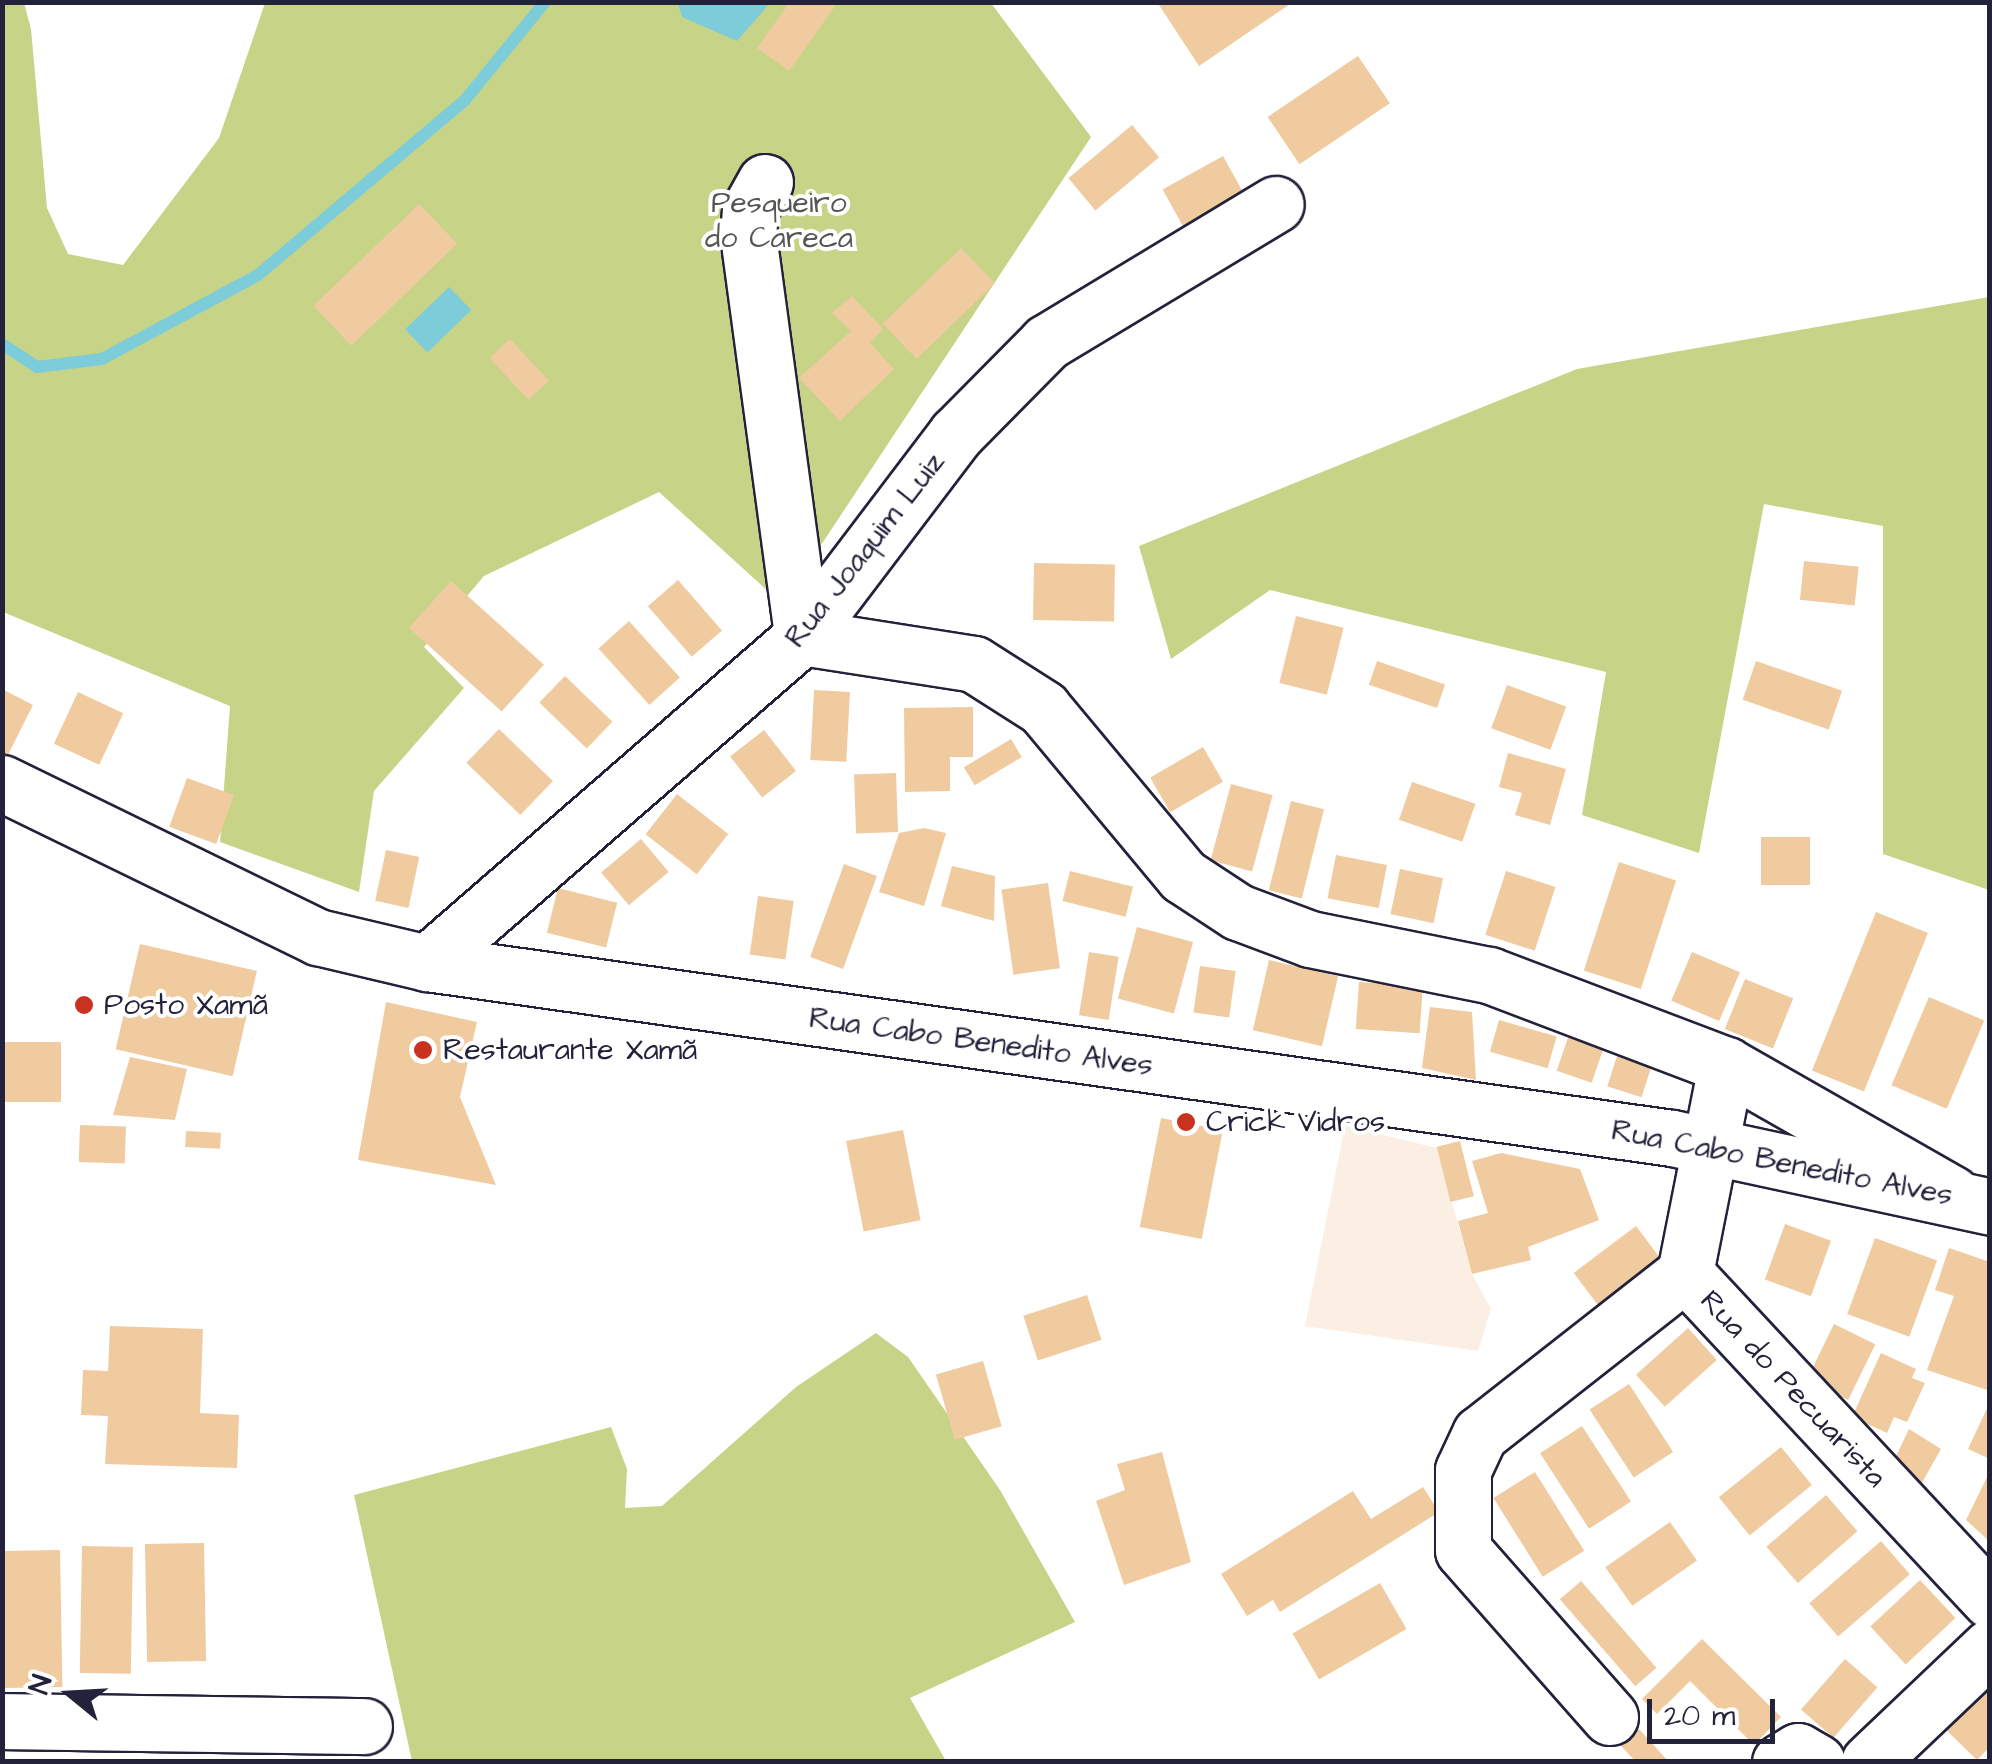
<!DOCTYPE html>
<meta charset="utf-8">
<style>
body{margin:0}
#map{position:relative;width:1992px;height:1764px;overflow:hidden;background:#fff;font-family:"Architects Daughter",sans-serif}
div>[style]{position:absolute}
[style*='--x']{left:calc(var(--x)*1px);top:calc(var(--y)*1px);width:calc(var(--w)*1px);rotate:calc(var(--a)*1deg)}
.built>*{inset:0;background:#faefe2}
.green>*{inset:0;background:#c7d387}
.water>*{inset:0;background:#7dccd9;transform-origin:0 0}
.stream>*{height:12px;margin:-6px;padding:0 6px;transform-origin:6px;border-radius:6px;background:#7dccd9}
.building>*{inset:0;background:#f0cba0;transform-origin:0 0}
.roads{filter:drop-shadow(2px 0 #22223b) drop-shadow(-2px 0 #22223b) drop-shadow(0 2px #22223b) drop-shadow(0 -2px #22223b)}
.minor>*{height:55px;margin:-27.5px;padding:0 27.5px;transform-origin:27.5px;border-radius:27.5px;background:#fff}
.major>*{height:55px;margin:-27.5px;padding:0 27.5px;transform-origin:27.5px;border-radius:27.5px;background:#fff}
.dots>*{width:28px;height:28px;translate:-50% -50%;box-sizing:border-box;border:5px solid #fff;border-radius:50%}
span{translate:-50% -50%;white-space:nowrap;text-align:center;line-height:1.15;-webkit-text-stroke:8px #fff;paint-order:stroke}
.park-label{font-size:30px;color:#545752}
.street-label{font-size:30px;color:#22223b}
.poi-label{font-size:30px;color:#22223b}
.left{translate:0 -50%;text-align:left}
.frame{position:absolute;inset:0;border:5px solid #22223b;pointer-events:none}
.north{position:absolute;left:20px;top:1644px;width:100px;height:100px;-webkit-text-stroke:8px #fff;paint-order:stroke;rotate:288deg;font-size:28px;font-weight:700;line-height:40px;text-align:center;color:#22223b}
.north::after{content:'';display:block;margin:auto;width:35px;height:45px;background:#22223b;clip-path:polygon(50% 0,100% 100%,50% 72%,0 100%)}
.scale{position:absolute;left:1647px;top:1699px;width:128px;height:45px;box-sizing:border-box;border:5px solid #22223b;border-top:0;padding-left:12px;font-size:30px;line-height:35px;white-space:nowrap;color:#22223b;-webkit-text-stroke:8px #fff;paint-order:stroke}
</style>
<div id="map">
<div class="built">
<div style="clip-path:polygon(1345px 1126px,1437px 1148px,1472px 1274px,1491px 1309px,1478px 1351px,1305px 1326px)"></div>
</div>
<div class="green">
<div style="clip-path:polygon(2px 3px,24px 3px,31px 29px,47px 208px,68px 254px,123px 265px,219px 138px,265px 3px,991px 3px,1091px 137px,782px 604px,659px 492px,484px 576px,424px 647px,464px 688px,374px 791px,359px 892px,220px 842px,230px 706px,3px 612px)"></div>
<div style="clip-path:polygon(1989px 297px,1989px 890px,1883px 854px,1883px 526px,1764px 504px,1699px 853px,1582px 815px,1606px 672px,1270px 590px,1171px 659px,1139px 546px,1577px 369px)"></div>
<div style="clip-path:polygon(876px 1333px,908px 1357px,1000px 1490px,1075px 1622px,910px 1698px,946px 1761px,412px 1761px,354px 1495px,611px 1427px,627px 1469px,625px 1508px,662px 1506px,796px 1387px)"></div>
</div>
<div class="water">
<div style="clip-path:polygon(678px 3px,678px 2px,770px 3px,737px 41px,682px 17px)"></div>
<div style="left:449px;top:287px;width:32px;height:61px;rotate:46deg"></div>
</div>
<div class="stream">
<div style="--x:2;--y:344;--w:42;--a:33.3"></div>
<div style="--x:37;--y:367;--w:65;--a:-7"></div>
<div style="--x:102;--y:359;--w:177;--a:-28.3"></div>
<div style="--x:258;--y:275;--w:271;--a:-40.2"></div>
<div style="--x:465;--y:100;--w:127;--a:-50.8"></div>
</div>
<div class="building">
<div style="clip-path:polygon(790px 2px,838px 2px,789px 71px,757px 48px)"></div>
<div style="clip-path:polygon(1157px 2px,1293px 2px,1199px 66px)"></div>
<div style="left:1358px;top:56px;width:57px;height:109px;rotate:56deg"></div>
<div style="left:1132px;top:125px;width:42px;height:83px;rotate:50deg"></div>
<div style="left:1223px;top:156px;width:52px;height:69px;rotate:61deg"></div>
<div style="left:419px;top:204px;width:55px;height:147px;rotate:46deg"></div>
<div style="left:961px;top:248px;width:49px;height:109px;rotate:46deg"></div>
<div style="clip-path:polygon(852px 296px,883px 329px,870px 343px,894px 369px,840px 421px,799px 378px,851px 331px,832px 313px)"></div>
<div style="left:510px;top:339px;width:57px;height:28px;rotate:47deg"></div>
<div style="left:1804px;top:561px;width:55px;height:39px;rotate:6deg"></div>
<div style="left:1034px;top:563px;width:81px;height:57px;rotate:1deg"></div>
<div style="left:678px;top:580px;width:67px;height:40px;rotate:49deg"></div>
<div style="left:451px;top:581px;width:125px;height:63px;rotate:42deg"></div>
<div style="left:1296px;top:616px;width:49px;height:69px;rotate:14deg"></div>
<div style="left:629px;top:621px;width:76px;height:41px;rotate:48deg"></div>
<div style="left:1377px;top:661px;width:72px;height:25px;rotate:19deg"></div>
<div style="left:1756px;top:661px;width:91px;height:41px;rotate:19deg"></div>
<div style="left:565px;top:676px;width:66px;height:37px;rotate:44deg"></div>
<div style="left:1507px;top:685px;width:63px;height:46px;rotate:20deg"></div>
<div style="clip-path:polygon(2px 689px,33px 705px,2px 767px)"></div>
<div style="left:814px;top:690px;width:36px;height:70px;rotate:3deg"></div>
<div style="left:78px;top:692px;width:50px;height:57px;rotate:25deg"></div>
<div style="clip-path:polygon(973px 707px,973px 757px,950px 757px,950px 791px,905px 792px,904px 708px)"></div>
<div style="left:499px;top:729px;width:75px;height:47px;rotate:44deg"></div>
<div style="left:764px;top:730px;width:52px;height:43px;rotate:52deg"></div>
<div style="left:1011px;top:739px;width:21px;height:55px;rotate:59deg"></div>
<div style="left:1203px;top:747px;width:40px;height:61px;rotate:60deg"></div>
<div style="clip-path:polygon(1508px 753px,1566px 769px,1550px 825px,1515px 815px,1522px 793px,1499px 787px)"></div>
<div style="left:896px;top:773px;width:59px;height:42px;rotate:88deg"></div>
<div style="left:187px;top:778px;width:50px;height:52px;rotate:20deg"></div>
<div style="left:1412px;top:782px;width:67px;height:40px;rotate:19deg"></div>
<div style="left:1231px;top:784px;width:43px;height:79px;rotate:15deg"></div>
<div style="left:677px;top:794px;width:65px;height:51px;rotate:38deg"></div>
<div style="left:1291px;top:801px;width:34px;height:92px;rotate:14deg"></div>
<div style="clip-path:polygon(924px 828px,946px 833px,924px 906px,879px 892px,899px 833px)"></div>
<div style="left:1810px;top:837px;width:48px;height:49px;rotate:90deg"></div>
<div style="left:641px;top:839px;width:43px;height:52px;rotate:50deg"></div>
<div style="left:386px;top:850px;width:34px;height:52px;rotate:12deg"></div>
<div style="left:1336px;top:855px;width:52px;height:44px;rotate:11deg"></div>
<div style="left:1619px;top:862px;width:60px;height:114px;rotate:18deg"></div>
<div style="left:844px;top:864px;width:35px;height:99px;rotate:20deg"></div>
<div style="clip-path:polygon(952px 866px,995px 876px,994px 921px,941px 906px)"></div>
<div style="left:1400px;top:869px;width:44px;height:46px;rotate:12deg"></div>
<div style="left:1070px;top:871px;width:65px;height:31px;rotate:14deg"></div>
<div style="left:1506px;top:871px;width:52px;height:67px;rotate:18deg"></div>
<div style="left:1048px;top:883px;width:86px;height:47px;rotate:82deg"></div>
<div style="left:558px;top:888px;width:61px;height:46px;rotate:14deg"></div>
<div style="left:758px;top:896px;width:36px;height:59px;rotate:8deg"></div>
<div style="left:1876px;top:912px;width:56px;height:171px;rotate:22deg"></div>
<div style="left:1137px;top:927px;width:58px;height:74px;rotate:15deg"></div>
<div style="left:140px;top:944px;width:120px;height:108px;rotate:13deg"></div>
<div style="left:1089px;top:952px;width:30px;height:64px;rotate:9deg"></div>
<div style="left:1692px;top:952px;width:52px;height:53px;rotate:23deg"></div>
<div style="left:1269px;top:960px;width:71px;height:72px;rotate:13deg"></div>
<div style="left:1200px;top:966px;width:36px;height:47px;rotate:8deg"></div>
<div style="left:1745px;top:979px;width:52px;height:54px;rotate:22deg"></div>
<div style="left:1359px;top:982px;width:64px;height:47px;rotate:4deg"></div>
<div style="left:1929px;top:997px;width:60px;height:96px;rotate:23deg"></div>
<div style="clip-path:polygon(386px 1002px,477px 1022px,460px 1097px,496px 1185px,358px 1160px)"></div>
<div style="clip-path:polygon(1430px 1007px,1472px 1012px,1476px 1080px,1422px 1068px)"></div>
<div style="left:1499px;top:1020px;width:60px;height:33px;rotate:16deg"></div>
<div style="left:1570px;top:1032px;width:37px;height:41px;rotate:19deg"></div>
<div style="left:2px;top:1042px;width:59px;height:60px"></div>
<div style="left:1619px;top:1050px;width:36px;height:38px;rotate:18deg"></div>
<div style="clip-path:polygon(130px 1057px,187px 1069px,175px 1120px,113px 1115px)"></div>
<div style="left:1161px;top:1118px;width:63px;height:111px;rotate:11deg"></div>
<div style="left:80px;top:1125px;width:46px;height:37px;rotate:2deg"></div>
<div style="left:903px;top:1130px;width:92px;height:58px;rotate:79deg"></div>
<div style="left:186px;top:1131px;width:35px;height:16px;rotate:3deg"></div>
<div style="left:1460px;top:1141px;width:57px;height:24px;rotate:76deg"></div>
<div style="clip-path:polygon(1501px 1153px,1580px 1169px,1599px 1220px,1528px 1247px,1531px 1260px,1472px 1274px,1458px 1221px,1488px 1213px,1472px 1161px)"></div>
<div style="left:1785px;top:1224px;width:49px;height:59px;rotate:20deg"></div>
<div style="left:1636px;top:1226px;width:54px;height:78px;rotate:53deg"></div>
<div style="left:1875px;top:1238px;width:66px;height:81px;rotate:20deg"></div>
<div style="clip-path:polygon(1949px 1248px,1990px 1262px,1990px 1391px,1927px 1370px,1954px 1296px,1935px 1290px)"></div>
<div style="left:1087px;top:1295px;width:47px;height:67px;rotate:72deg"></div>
<div style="left:1834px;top:1324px;width:46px;height:62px;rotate:26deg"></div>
<div style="clip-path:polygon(110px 1326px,203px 1329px,200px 1413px,239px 1415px,237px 1468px,105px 1464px,108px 1416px,81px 1415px,83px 1370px,108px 1371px)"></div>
<div style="left:1688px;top:1328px;width:43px;height:70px;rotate:48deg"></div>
<div style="clip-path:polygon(1881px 1353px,1916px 1369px,1912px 1378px,1925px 1383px,1907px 1422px,1894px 1417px,1887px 1433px,1852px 1417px)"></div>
<div style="left:983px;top:1361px;width:68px;height:49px;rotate:74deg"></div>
<div style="left:1629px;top:1384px;width:81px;height:47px;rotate:57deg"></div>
<div style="clip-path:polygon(1990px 1402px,1990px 1459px,1968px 1449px)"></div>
<div style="left:1582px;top:1426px;width:90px;height:50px;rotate:57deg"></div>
<div style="clip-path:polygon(1909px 1429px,1941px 1449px,1915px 1495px,1889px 1471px)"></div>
<div style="left:1781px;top:1447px;width:49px;height:80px;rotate:51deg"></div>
<div style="clip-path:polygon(1162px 1452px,1191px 1562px,1124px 1585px,1096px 1501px,1125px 1490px,1117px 1464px)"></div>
<div style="clip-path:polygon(1990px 1471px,1990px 1535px,1988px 1540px,1966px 1520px)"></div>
<div style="left:1535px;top:1472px;width:93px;height:49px;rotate:58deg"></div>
<div style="clip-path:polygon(1423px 1487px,1439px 1512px,1280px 1612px,1273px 1600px,1247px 1616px,1221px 1574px,1353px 1491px,1371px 1519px)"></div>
<div style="left:1826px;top:1495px;width:48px;height:79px;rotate:49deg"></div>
<div style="left:1670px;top:1522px;width:47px;height:79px;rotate:55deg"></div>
<div style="left:1881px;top:1541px;width:44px;height:95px;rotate:49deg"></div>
<div style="left:204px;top:1543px;width:118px;height:59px;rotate:89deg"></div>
<div style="left:82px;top:1546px;width:51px;height:127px;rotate:1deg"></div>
<div style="left:60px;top:1550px;width:137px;height:58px;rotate:89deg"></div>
<div style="left:1920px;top:1580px;width:52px;height:68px;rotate:47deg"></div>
<div style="left:1581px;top:1581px;width:115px;height:28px;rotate:49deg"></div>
<div style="left:1380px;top:1583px;width:53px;height:101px;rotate:60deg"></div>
<div style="clip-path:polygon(1702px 1639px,1781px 1717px,1754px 1745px,1690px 1681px,1657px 1714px,1642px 1699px)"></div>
<div style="left:1845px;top:1659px;width:43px;height:67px;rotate:41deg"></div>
<div style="clip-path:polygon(1990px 1677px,1990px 1747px,1977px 1760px,1942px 1726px)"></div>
<div style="clip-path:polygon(1639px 1729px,1669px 1762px,1636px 1762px,1621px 1746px)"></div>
</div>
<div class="roads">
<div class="minor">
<div style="--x:765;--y:182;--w:31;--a:119"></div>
<div style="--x:750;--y:209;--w:26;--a:94"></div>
<div style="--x:748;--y:235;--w:406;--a:82.3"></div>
<div style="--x:802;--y:637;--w:174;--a:8.9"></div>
<div style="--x:974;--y:664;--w:82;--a:32.5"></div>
<div style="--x:1043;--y:708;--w:219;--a:50.2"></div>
<div style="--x:1183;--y:876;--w:66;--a:33.2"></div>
<div style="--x:1238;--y:912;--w:77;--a:20.6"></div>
<div style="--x:1310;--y:939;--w:183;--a:11.4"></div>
<div style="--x:1489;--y:975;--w:254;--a:20.8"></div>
<div style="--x:1726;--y:1065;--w:260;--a:29.7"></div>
<div style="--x:427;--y:963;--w:497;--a:-41"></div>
<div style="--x:802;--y:637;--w:255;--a:-52.8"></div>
<div style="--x:956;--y:434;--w:129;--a:-45.3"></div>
<div style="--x:1047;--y:342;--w:267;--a:-31.1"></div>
<div style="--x:1685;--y:1273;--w:447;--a:47"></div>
<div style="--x:1685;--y:1273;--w:212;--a:-78.8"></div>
<div style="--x:1610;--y:1717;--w:222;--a:-131.4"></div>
<div style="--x:1463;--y:1550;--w:80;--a:-90"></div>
<div style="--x:1463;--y:1470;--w:40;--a:-65"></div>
<div style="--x:1480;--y:1434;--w:261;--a:-38.1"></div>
<div style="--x:2;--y:1721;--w:362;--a:0.8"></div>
<div style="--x:1780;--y:1762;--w:21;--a:-31"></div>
<div style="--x:1798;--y:1751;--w:22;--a:30"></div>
<div style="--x:1869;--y:1762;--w:167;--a:-43.5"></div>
</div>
<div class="major">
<div style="--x:2;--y:783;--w:352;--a:26"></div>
<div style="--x:318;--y:937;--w:112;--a:13.4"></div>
<div style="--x:427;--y:963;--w:1257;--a:8"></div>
<div style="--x:1672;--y:1138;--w:325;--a:12.2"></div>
</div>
</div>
<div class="dots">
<div style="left:84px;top:1005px;background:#c8321e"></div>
<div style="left:423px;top:1050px;background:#c8321e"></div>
<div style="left:1186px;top:1122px;background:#c8321e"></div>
</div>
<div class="park-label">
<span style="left:779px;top:220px">Pesqueiro<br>do Careca</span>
</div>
<div class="street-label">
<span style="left:865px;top:550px;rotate:-52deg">Rua Joaquim Luiz</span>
<span style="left:981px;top:1042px;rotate:8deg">Rua Cabo Benedito Alves</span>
<span style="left:1782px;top:1163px;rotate:11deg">Rua Cabo Benedito Alves</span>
<span style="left:1793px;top:1389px;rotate:47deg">Rua do Pecuarista</span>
</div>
<div class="poi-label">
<span class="left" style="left:104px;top:1005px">Posto Xamã</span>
<span class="left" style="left:443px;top:1050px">Restaurante Xamã</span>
<span class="left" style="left:1206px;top:1122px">Crick Vidros</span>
</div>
<div class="frame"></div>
<div class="north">N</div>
<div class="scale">20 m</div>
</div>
